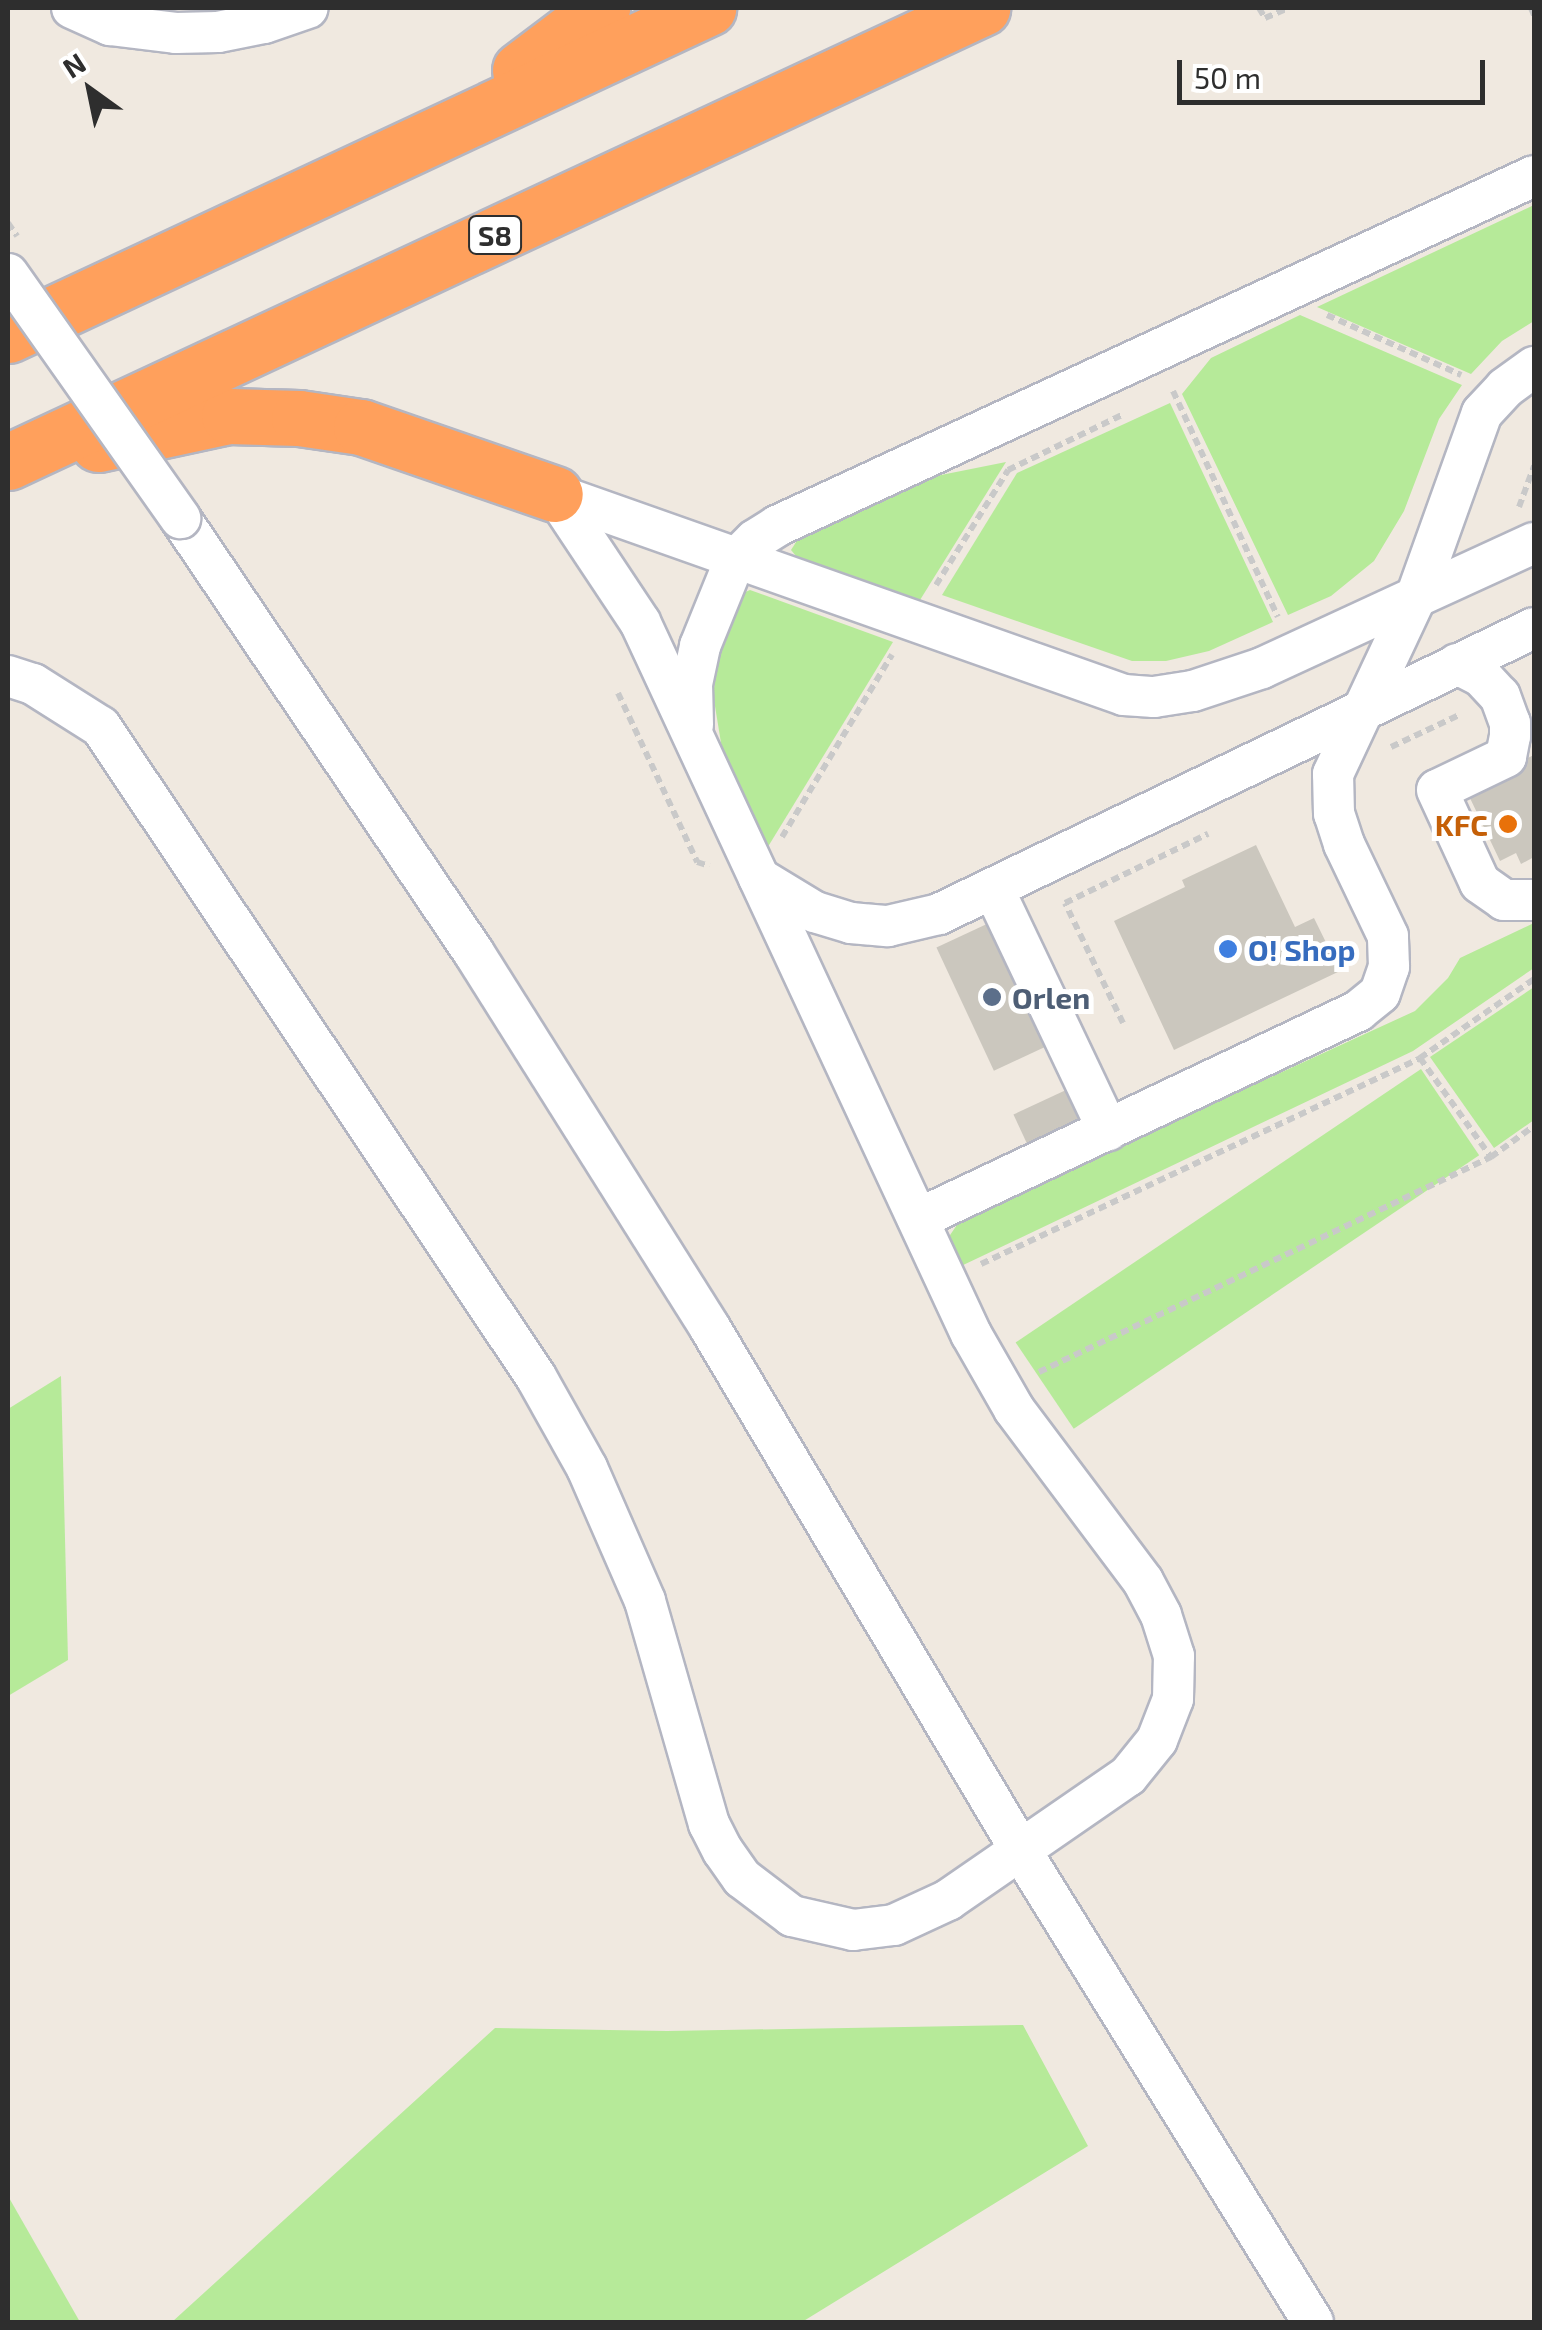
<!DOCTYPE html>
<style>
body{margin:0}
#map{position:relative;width:1542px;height:2330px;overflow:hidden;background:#f0e9e0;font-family:"Exo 2",sans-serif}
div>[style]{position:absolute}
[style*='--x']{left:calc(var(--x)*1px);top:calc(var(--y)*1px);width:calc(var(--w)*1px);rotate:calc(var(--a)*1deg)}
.green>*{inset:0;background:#b6ea99;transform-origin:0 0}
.building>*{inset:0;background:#cbc7be;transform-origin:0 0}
.path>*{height:6px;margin-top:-3px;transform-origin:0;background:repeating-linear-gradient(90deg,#c9c9c9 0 8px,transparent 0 13px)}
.roads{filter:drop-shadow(2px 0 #b4b6c2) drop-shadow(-2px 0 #b4b6c2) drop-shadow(0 2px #b4b6c2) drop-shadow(0 -2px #b4b6c2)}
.minor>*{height:40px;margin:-20px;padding:0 20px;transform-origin:20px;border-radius:20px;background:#fff}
.highway>*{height:55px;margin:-27.5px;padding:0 27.5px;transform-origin:27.5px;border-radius:27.5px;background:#ffa05c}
.path-bridge>*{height:6px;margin-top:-3px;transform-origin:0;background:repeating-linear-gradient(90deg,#c9c9c9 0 8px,transparent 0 13px)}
.bridges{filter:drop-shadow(2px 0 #b4b6c2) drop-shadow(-2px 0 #b4b6c2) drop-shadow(0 2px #b4b6c2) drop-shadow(0 -2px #b4b6c2)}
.minor-bridge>*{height:40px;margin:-20px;padding:0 20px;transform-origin:20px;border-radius:20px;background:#fff}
.dots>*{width:28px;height:28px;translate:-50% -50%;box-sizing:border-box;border:5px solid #fff;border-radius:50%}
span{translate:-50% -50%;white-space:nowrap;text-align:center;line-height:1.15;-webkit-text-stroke:10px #fff;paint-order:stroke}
.shield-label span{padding:2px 8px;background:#fff;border:2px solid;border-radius:8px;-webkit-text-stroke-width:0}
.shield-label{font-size:28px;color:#2e2e2e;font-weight:700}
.food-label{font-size:30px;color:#c56008;font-weight:700}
.right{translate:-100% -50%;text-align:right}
.shop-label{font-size:30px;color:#366cbe;font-weight:700}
.left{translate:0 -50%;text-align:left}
.service-label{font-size:30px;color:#4e5e75;font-weight:700}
.frame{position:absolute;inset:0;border:10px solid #2e2e2e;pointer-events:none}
.north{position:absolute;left:40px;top:40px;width:100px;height:100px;-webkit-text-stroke:8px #fff;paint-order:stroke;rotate:327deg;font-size:28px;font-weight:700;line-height:40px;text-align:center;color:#2e2e2e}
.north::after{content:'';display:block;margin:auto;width:35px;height:45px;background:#2e2e2e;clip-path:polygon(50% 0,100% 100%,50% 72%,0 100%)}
.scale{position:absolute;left:1177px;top:60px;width:308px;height:45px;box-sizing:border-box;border:5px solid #2e2e2e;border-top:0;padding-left:12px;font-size:30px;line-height:35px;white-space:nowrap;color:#2e2e2e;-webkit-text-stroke:8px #fff;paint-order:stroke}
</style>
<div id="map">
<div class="green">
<div style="clip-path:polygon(1534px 205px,1534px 321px,1502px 341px,1471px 374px,1317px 307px)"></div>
<div style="clip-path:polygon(1300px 315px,1462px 385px,1439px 419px,1404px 511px,1374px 561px,1331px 596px,1288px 615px,1182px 394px,1211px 358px)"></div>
<div style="clip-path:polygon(1170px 403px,1273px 622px,1209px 651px,1166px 661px,1132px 661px,942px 595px,1017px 473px)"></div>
<div style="clip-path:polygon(1006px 462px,920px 600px,796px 556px,791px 550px,798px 539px,921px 479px)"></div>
<div style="clip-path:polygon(750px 590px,893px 642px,766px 850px,723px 755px,713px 694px,723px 633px,743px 593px)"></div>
<div style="clip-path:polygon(1534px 923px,1534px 968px,1413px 1051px,959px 1267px,948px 1238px,961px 1219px,1415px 1011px,1448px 978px,1460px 958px)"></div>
<div style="clip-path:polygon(1534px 987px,1534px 1120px,1494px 1148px,1430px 1057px)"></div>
<div style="left:1421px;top:1069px;width:104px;height:489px;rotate:56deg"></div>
<div style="clip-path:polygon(61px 1376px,68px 1660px,8px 1696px,8px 1409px)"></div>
<div style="clip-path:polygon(1023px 2025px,1088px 2146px,802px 2322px,172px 2322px,495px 2028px,667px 2031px)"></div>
<div style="clip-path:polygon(8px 2196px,80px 2322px,8px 2322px)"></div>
</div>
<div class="building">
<div style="clip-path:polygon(1534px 755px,1534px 857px,1521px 864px,1516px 853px,1500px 861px,1469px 796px,1504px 769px)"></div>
<div style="clip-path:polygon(1256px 845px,1295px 927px,1314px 918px,1340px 971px,1174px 1050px,1114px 921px,1185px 887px,1182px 880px)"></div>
<div style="left:989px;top:923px;width:136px;height:58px;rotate:65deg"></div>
<div style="left:1066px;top:1090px;width:65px;height:58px;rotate:65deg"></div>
</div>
<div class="path">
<div style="--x:1259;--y:8;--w:12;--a:59"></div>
<div style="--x:1265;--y:18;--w:26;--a:-23"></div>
<div style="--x:1531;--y:8;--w:8;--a:67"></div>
<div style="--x:1327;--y:315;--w:147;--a:24.1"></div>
<div style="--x:1173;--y:391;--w:249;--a:65.1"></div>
<div style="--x:1519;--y:507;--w:44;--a:-69.9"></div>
<div style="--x:936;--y:585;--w:136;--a:-57.9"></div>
<div style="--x:1008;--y:470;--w:127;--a:-25.8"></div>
<div style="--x:618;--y:693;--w:187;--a:64.9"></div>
<div style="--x:697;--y:862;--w:13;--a:18"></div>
<div style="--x:1391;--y:747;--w:77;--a:-25.2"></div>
<div style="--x:782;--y:837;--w:213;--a:-58.9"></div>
<div style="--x:1123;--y:1023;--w:133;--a:-115.8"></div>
<div style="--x:1065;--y:903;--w:159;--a:-25.8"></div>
<div style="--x:1420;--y:1058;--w:122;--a:54.4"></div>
<div style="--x:981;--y:1264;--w:485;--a:-25.1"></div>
<div style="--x:1420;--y:1058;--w:139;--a:-34.7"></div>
<div style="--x:1039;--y:1372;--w:501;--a:-25.44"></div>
<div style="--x:1491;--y:1157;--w:53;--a:-35.8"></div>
</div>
<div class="roads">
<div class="minor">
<div style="--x:72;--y:8;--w:42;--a:24.1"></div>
<div style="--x:110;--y:25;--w:66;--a:6.9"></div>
<div style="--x:176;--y:33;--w:42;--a:-1.4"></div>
<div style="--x:218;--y:32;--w:47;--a:-11.1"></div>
<div style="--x:264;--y:23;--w:46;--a:-18.8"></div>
<div style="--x:555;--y:494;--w:603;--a:19.46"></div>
<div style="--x:1124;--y:695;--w:30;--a:4"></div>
<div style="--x:1154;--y:697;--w:39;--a:-9"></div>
<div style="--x:1193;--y:691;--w:73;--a:-18.4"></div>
<div style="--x:1262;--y:668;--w:170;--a:-24.8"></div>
<div style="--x:1416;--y:597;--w:195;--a:-70.3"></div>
<div style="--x:1482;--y:413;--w:34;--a:-47"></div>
<div style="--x:1505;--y:388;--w:36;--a:-36"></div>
<div style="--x:180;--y:518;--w:525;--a:55.95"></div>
<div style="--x:474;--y:953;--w:443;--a:57.8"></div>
<div style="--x:710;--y:1328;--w:608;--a:59.26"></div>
<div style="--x:1021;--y:1851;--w:554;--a:58.2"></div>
<div style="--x:1457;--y:664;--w:28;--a:27"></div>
<div style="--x:1482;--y:677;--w:26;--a:47"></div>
<div style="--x:1500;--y:696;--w:29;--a:70"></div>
<div style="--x:1510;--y:723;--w:13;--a:90"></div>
<div style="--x:1510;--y:736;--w:21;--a:101"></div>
<div style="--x:1506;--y:757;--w:76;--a:154.4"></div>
<div style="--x:1437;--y:790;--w:102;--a:65.2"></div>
<div style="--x:1480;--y:883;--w:29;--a:35"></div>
<div style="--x:1504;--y:900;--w:30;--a:0"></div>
<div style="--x:8;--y:676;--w:26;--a:18"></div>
<div style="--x:33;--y:684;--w:80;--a:32.3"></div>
<div style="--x:101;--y:727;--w:782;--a:56.21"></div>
<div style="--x:536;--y:1377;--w:104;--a:60.7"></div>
<div style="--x:587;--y:1468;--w:145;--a:66.4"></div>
<div style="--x:645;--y:1601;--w:232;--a:74"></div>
<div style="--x:709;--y:1824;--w:30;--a:63"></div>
<div style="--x:723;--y:1851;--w:33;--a:55"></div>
<div style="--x:742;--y:1878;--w:63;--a:37.2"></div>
<div style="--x:792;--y:1916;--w:63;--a:12.9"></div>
<div style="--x:853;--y:1930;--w:41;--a:-7"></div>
<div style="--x:894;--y:1925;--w:60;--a:-24.8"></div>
<div style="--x:948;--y:1900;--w:219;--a:-34.6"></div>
<div style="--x:1128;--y:1776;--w:46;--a:-51.1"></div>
<div style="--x:1157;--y:1740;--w:44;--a:-68.7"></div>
<div style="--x:1173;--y:1699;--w:43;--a:-88.7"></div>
<div style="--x:1174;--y:1656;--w:43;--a:-107.6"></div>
<div style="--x:1161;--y:1615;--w:38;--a:-118"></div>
<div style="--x:1143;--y:1581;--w:215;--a:-126.9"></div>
<div style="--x:1014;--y:1409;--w:86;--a:-119.8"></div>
<div style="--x:971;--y:1334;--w:785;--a:-114.93"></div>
<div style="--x:640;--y:622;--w:154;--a:-123.6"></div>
<div style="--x:693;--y:725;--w:41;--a:-91.4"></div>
<div style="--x:692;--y:684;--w:39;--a:-78"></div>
<div style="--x:700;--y:646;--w:93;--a:-67.9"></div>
<div style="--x:735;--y:560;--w:28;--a:-45"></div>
<div style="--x:755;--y:540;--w:26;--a:-32"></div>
<div style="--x:777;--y:526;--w:834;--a:-24.81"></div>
<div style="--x:759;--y:878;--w:66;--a:31.3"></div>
<div style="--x:815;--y:912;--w:38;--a:17"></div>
<div style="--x:851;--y:923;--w:37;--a:5"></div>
<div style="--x:888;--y:926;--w:52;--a:-13.2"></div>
<div style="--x:939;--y:914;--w:660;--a:-25.67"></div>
<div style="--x:994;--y:890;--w:266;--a:64.6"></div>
<div style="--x:918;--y:1219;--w:487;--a:-25.3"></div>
<div style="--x:1358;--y:1011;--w:28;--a:-39"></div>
<div style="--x:1380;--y:993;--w:28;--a:-71"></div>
<div style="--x:1389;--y:967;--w:31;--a:-92"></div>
<div style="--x:1388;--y:936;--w:102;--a:-115.6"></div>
<div style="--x:1344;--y:844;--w:32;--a:-108"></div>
<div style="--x:1334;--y:814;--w:40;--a:-91.4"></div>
<div style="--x:1333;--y:774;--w:195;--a:-64.9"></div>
<div style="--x:1416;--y:597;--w:130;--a:-24.6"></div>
</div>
<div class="highway">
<div style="--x:520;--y:70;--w:103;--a:-37.1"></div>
<div style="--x:8;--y:335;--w:773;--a:-25.04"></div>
<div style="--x:98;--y:444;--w:134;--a:-12.1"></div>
<div style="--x:229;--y:416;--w:70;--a:1.6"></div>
<div style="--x:299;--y:418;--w:63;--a:8.3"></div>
<div style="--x:361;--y:427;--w:205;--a:19.1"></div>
<div style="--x:8;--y:462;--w:1075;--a:-24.99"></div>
</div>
</div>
<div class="path-bridge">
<div style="--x:8;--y:223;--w:16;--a:55"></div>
</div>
<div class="bridges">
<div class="minor-bridge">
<div style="--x:8;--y:274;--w:299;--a:54.8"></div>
</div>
</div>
<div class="dots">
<div style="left:1508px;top:824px;background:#e8710a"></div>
<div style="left:1228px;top:949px;background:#3f7fe0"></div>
<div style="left:992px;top:997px;background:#5c6f8a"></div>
</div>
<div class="shield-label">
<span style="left:495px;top:235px">S8</span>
</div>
<div class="food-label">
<span class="right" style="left:1488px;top:824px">KFC</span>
</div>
<div class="shop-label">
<span class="left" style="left:1248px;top:949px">O! Shop</span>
</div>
<div class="service-label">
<span class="left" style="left:1012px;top:997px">Orlen</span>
</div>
<div class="frame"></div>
<div class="north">N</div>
<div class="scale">50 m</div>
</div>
